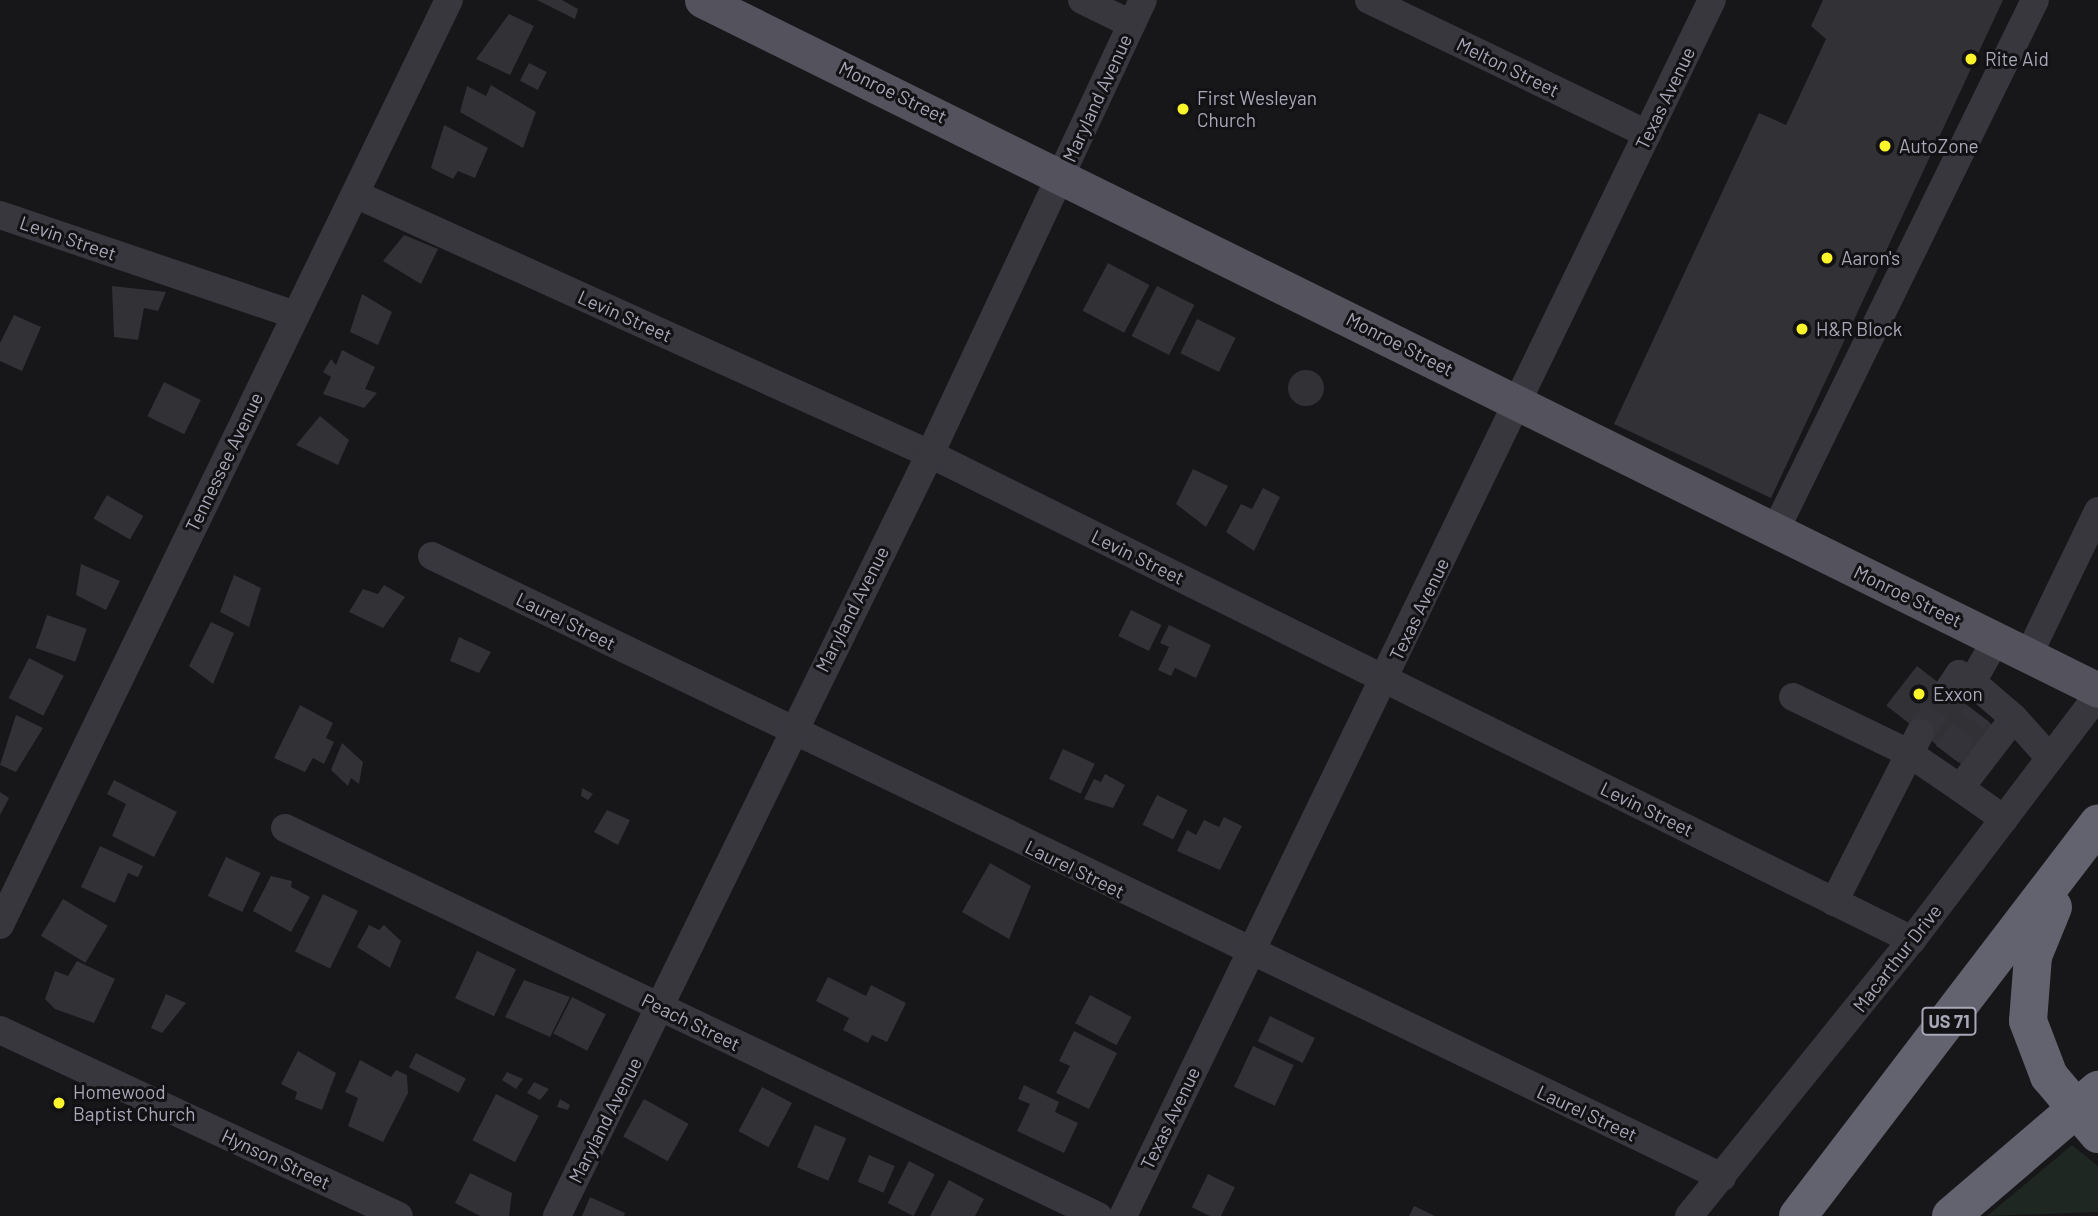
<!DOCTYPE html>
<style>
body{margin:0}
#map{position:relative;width:2098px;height:1216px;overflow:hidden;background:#171619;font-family:Barlow,sans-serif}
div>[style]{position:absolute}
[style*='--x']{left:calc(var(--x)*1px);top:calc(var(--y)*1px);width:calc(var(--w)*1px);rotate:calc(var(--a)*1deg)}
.green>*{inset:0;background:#1e2722}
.building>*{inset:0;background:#323135;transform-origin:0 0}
.round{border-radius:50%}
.minor-tunnel>*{height:28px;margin-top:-14px;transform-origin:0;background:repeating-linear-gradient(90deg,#343339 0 28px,transparent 0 42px)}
.minor>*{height:28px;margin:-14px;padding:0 14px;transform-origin:14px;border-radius:14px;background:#38373e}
.major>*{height:35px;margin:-17.5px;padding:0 17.5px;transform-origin:17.5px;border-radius:17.5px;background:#54535d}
.highway>*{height:38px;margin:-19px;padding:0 19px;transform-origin:19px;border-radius:19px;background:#63636f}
.dots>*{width:19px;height:19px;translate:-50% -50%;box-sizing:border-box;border:4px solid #121114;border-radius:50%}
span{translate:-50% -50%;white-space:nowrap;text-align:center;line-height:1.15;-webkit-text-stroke:6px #121114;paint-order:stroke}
.shield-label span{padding:2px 5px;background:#121114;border:2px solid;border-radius:5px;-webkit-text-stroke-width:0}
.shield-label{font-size:18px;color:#a8a8b9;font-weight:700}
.poi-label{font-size:19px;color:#a8a8b9}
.left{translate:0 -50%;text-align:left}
.street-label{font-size:19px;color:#a8a8b9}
</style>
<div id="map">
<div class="green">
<div style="clip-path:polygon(2072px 1145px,2098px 1166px,2098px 1212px,1987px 1216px)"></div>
</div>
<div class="building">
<div style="clip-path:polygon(537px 0,562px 0,578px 9px,575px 19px)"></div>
<div style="clip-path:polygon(1823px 0,2003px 0,1771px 498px,1614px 424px,1759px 113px,1786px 125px,1826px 39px,1811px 26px)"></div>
<div style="clip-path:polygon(509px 14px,534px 26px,510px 75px,476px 59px)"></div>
<div style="left:529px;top:63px;width:20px;height:20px;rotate:27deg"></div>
<div style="clip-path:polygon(491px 85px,536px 112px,523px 148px,460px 112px,467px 86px,486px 96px)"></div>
<div style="clip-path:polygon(444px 125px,488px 148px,475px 178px,458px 171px,453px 179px,431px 168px)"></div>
<div style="clip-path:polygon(404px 235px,438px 249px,421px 284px,383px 261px)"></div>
<div style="left:1108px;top:263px;width:47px;height:54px;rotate:28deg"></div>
<div style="clip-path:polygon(112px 286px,166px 292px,158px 311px,144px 308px,138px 340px,114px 337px)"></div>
<div style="left:1157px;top:286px;width:42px;height:56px;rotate:27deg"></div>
<div style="clip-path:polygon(362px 294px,392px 312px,378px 345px,350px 332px)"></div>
<div style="clip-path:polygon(14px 315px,41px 327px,22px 371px,0 361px,0 343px)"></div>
<div style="left:1197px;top:319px;width:43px;height:38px;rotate:26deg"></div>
<div style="clip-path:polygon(342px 350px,375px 367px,365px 389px,377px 393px,364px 408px,323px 394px,331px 377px,323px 372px,331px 359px,336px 365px)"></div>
<div class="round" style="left:1288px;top:370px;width:36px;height:36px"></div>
<div style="left:164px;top:382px;width:41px;height:38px;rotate:26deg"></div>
<div style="clip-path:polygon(320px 416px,349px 440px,338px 465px,296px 445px)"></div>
<div style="clip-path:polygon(1193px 469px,1228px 486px,1206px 527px,1176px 504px)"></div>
<div style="clip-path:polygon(1263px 488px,1280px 497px,1254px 551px,1226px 532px,1241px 504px,1252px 509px)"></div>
<div style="left:107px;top:495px;width:42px;height:27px;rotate:30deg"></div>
<div style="clip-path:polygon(81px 564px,120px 581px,106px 610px,76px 595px)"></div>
<div style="clip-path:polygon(234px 575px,261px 588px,249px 627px,220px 612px)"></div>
<div style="clip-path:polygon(384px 585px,405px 597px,383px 628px,349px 612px,363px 589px,378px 594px)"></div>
<div style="left:1131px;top:610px;width:34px;height:29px;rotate:26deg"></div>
<div style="left:47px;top:615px;width:42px;height:35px;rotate:19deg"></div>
<div style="clip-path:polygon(211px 622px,234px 633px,213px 684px,189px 666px)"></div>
<div style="clip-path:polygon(1169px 625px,1211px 645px,1196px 678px,1175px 668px,1171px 676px,1158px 670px,1169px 647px,1160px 643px)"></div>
<div style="clip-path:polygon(459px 637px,491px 652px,479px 673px,450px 661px)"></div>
<div style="left:29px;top:658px;width:39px;height:45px;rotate:27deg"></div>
<div style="left:1917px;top:666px;width:102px;height:50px;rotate:38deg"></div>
<div style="clip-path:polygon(300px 705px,333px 723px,326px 738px,334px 742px,324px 764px,313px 758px,305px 772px,274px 758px)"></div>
<div style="clip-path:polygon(16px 715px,43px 728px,16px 772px,0 765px)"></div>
<div style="clip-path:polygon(342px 743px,363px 762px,359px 784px,351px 778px,348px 786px,331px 770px)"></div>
<div style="left:1063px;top:749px;width:35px;height:33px;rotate:25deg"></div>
<div style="clip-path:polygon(1105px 774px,1125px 785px,1113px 808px,1084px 799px,1094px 779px,1101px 782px)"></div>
<div style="clip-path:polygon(114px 780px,177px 812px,154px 857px,112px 836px,126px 804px,107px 794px)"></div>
<div style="clip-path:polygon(582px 788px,593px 794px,588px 800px,581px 796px)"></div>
<div style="clip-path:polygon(0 792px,9px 798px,0 815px)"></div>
<div style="left:1157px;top:795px;width:34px;height:33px;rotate:26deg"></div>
<div style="clip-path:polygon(607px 810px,630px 820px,618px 845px,594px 832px)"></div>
<div style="clip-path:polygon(1224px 817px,1242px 826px,1220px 870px,1177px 851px,1187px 830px,1196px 835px,1204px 820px,1219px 827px)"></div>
<div style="clip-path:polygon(100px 846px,143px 866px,138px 877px,128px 873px,115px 903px,81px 887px)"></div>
<div style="left:226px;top:857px;width:38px;height:43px;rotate:25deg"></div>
<div style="clip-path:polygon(990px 863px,1031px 886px,1009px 939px,962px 912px)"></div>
<div style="clip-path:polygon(271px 876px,292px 881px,291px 887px,310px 897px,291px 932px,253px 911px)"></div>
<div style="left:323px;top:894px;width:39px;height:64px;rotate:26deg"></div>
<div style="left:63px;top:899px;width:52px;height:43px;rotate:31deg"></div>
<div style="clip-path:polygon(369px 925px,379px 930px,384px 925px,401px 941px,390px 968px,357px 947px)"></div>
<div style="left:477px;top:951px;width:43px;height:52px;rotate:25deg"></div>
<div style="clip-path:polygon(77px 961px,115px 979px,94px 1023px,55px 1009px,45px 999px,55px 971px,68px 976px)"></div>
<div style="clip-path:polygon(828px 977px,866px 996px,871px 985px,906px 1003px,887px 1042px,872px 1035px,868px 1043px,843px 1030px,849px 1018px,816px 1001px)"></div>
<div style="clip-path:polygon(524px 980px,570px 997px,550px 1037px,505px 1017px)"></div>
<div style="clip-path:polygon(166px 994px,186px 1003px,162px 1033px,151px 1028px)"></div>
<div style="left:1090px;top:995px;width:47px;height:32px;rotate:28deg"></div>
<div style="left:572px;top:997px;width:38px;height:41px;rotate:27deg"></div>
<div style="left:1270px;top:1016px;width:50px;height:28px;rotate:26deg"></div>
<div style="clip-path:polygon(1074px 1031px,1117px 1053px,1089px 1109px,1056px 1093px,1070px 1066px,1059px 1061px)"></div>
<div style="left:1253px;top:1046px;width:45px;height:45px;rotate:25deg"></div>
<div style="clip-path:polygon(298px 1051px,336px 1073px,322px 1110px,295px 1099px,297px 1092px,281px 1084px)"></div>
<div style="left:416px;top:1053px;width:56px;height:16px;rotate:27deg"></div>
<div style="clip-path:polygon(360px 1060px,391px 1077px,396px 1070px,407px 1075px,408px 1093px,383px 1142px,348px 1126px,358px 1098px,345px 1092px)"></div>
<div style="clip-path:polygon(507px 1072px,523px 1079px,516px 1089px,502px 1080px)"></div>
<div style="clip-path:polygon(534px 1082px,549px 1089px,540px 1100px,527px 1093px)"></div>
<div style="clip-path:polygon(1024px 1085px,1059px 1102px,1055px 1112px,1078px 1123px,1064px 1153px,1017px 1131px,1030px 1104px,1018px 1099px)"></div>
<div style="left:762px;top:1087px;width:34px;height:50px;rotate:28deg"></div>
<div style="left:496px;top:1094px;width:48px;height:52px;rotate:27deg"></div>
<div style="clip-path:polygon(560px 1099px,570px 1105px,568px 1110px,557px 1107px)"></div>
<div style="left:644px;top:1099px;width:51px;height:43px;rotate:29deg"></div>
<div style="left:815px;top:1125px;width:34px;height:46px;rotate:23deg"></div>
<div style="left:869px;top:1155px;width:28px;height:29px;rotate:23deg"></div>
<div style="left:909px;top:1161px;width:29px;height:47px;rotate:27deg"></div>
<div style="clip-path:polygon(470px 1173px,512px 1193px,509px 1216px,480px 1216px,455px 1203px)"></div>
<div style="left:1208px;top:1174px;width:30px;height:37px;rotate:26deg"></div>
<div style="clip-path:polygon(949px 1180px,984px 1199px,975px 1216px,930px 1216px)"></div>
<div style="clip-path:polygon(590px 1197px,625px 1213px,624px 1216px,582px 1216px)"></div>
<div style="clip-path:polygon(1414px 1206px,1435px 1216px,1409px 1216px)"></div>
</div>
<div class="minor-tunnel">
<div style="--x:1920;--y:733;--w:53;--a:-56.6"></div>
<div style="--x:1947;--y:754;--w:51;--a:-52.9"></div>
</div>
<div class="minor">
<div style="--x:1082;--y:0;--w:55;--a:26.1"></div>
<div style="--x:1369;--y:0;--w:309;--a:25.7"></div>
<div style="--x:355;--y:194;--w:631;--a:24.33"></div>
<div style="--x:930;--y:454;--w:1096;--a:26.33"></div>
<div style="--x:0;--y:215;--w:312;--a:18.7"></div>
<div style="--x:1775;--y:531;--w:591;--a:-63.91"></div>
<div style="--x:432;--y:556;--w:1432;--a:25.71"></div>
<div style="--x:2028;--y:656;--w:161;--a:-64.2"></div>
<div style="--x:1949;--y:689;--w:18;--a:-56"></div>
<div style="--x:1959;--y:674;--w:15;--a:32"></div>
<div style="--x:1793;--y:697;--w:127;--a:25.8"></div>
<div style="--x:1907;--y:752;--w:64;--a:34.2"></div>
<div style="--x:1960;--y:788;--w:88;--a:-52.4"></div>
<div style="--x:2014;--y:718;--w:55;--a:-139.4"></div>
<div style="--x:1972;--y:682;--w:48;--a:-60.3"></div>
<div style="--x:2014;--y:718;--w:54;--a:48"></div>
<div style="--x:1960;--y:788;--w:54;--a:35.2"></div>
<div style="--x:285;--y:828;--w:901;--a:25.51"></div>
<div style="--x:1834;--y:902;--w:190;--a:-63"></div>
<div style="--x:0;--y:925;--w:1028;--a:-64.11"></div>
<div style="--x:0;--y:1030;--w:440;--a:25"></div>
<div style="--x:557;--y:1216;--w:848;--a:-63.92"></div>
<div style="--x:930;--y:454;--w:501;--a:-64.87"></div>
<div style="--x:1123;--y:1216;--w:1351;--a:-64.16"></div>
<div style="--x:1689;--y:1216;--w:355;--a:-51.1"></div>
<div style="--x:1912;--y:940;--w:308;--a:-52.8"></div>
</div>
<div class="major">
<div style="--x:702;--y:0;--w:1557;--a:26.3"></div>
</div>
<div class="highway">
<div style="--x:2053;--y:907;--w:53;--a:112.2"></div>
<div style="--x:2033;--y:956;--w:65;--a:94.4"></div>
<div style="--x:2028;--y:1021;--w:59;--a:69.1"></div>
<div style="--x:2049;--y:1076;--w:76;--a:49.8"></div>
<div style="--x:1798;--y:1216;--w:494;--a:-52.6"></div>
<div style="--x:1951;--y:1216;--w:194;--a:-40.6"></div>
</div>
<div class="dots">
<div style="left:1971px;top:59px;background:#fcf52b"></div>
<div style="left:1183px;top:109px;background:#fcf52b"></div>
<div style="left:1885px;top:146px;background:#fcf52b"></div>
<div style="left:1827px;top:258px;background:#fcf52b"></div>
<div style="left:1802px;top:329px;background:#fcf52b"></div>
<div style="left:1919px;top:694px;background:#fcf52b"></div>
<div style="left:59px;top:1103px;background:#fcf52b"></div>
</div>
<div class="shield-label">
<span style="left:1949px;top:1021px">US 71</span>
</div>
<div class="poi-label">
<span class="left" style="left:1985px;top:59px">Rite Aid</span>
<span class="left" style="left:1197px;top:109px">First Wesleyan<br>Church</span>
<span class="left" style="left:1899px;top:146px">AutoZone</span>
<span class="left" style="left:1841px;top:258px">Aaron's</span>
<span class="left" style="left:1816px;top:329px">H&amp;R Block</span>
<span class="left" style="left:1933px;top:694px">Exxon</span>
<span class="left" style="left:73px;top:1103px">Homewood<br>Baptist Church</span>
</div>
<div class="street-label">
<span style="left:1508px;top:67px;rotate:26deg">Melton Street</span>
<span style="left:893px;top:92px;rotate:26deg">Monroe Street</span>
<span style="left:1097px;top:98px;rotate:-65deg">Maryland Avenue</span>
<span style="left:1665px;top:98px;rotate:-64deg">Texas Avenue</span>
<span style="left:68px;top:238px;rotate:19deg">Levin Street</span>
<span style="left:625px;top:316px;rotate:24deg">Levin Street</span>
<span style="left:1400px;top:344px;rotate:27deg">Monroe Street</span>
<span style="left:224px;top:462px;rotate:-64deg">Tennessee Avenue</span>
<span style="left:1138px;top:557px;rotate:26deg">Levin Street</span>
<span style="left:1908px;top:596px;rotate:26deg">Monroe Street</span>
<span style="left:852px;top:609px;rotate:-63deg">Maryland Avenue</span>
<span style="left:1419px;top:609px;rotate:-64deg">Texas Avenue</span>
<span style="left:566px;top:621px;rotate:26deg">Laurel Street</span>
<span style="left:1647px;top:809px;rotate:26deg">Levin Street</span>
<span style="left:1075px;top:869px;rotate:26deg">Laurel Street</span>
<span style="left:1897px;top:958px;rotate:-52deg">Macarthur Drive</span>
<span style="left:691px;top:1022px;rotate:26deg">Peach Street</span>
<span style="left:1587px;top:1113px;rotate:25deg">Laurel Street</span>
<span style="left:1170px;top:1118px;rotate:-64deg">Texas Avenue</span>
<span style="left:605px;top:1120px;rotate:-63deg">Maryland Avenue</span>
<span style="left:276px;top:1159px;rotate:25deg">Hynson Street</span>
</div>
</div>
